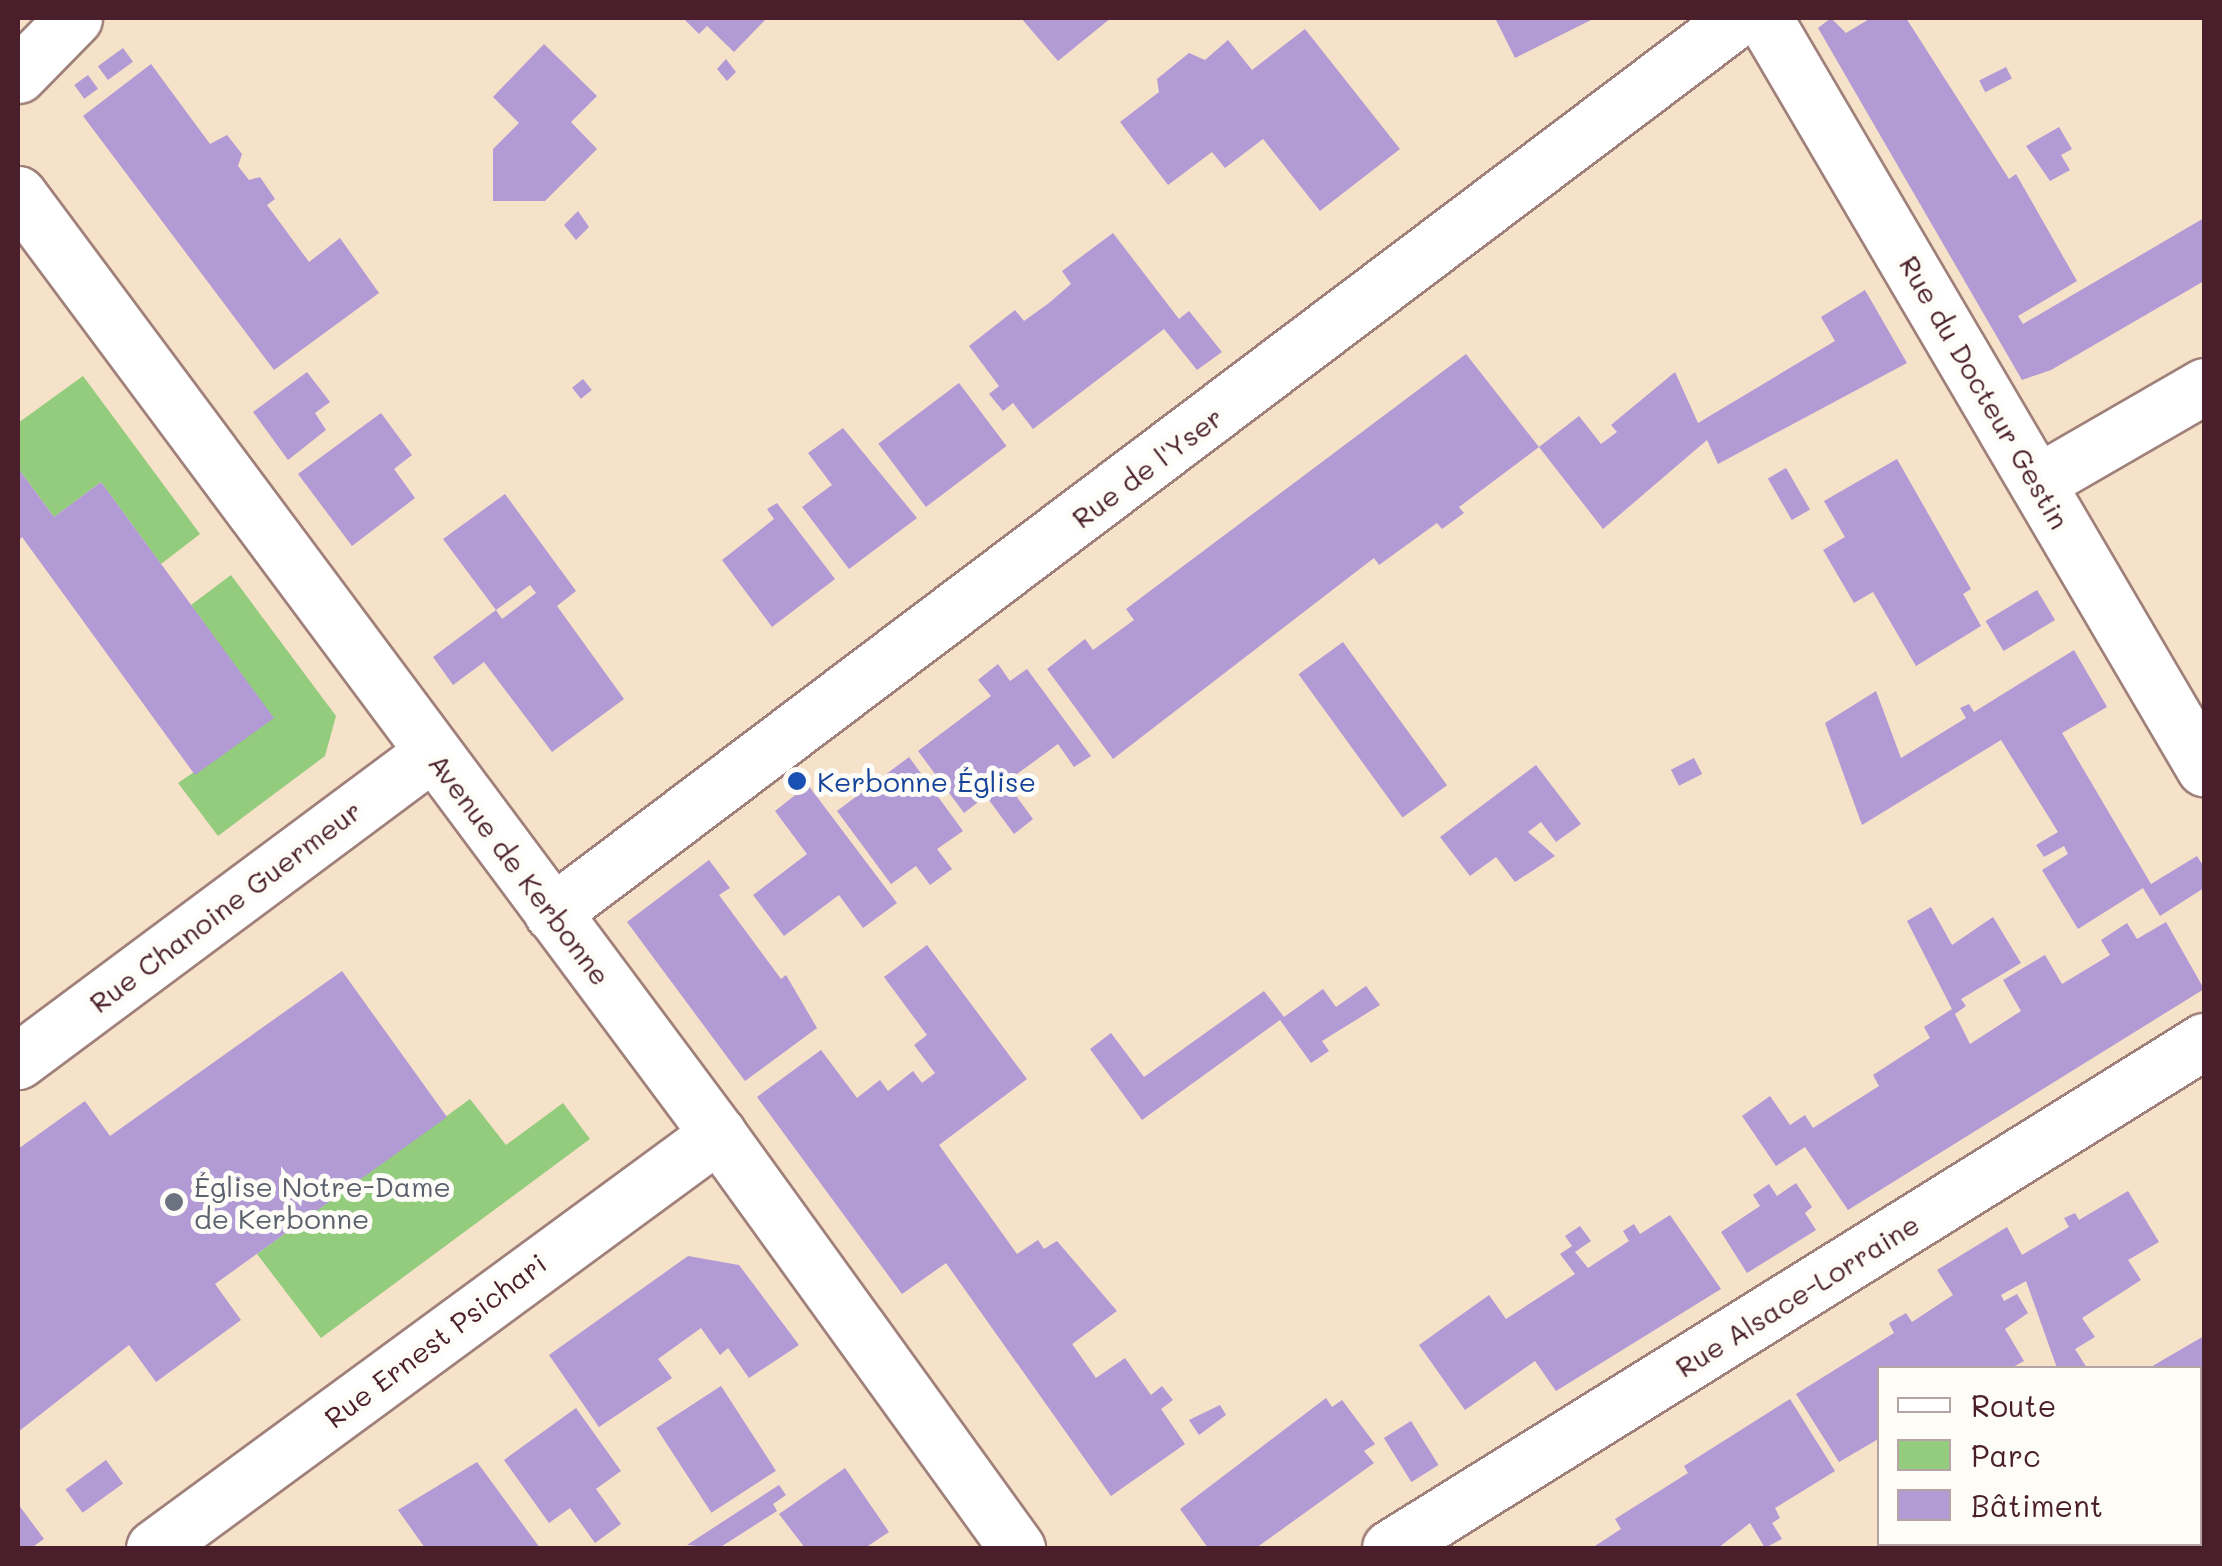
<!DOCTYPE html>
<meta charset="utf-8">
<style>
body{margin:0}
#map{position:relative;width:2222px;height:1566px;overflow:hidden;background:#f6e1c9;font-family:Mali,sans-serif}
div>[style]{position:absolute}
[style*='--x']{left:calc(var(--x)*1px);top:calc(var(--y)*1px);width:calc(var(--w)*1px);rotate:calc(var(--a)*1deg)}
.green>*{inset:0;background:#94cc7e}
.building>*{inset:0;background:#b29ad5;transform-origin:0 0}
.roads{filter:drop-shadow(2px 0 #a0807a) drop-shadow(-2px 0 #a0807a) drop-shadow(0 2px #a0807a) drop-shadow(0 -2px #a0807a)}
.street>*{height:55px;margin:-27.5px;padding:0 27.5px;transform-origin:27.5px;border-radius:27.5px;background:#fff}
.dots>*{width:28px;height:28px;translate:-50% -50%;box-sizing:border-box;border:5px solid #fdfcf7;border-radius:50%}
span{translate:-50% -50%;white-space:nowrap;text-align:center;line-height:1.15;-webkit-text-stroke:10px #fdfcf7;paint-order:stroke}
.street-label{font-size:28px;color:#4a1f2b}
.transit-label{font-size:28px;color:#164399}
.left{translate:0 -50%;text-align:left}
.worship-label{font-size:28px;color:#5b616d}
.frame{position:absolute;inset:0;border:20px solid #4a1f2b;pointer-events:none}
.legend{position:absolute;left:1877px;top:1366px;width:325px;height:180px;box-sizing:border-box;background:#fdfcf7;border:2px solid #b5a4a5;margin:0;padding:12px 18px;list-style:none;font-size:30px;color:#4a1f2b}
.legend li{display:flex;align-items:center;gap:20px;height:50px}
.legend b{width:50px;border:2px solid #b5a4a5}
</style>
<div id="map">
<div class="green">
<div style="clip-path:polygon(83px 376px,200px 534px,161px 564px,101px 482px,54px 517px,18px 468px,18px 423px)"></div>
<div style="clip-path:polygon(231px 575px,336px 716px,325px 756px,218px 836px,178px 783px,273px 718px,191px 605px)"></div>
<div style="clip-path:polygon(470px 1099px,506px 1145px,563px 1103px,590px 1139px,321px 1338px,257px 1254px)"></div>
</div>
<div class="building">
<div style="clip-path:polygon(683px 18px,767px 18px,734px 52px,707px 26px,699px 34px)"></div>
<div style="clip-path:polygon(1021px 18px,1111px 18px,1058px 61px)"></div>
<div style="clip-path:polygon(1495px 18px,1595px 18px,1515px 58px)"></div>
<div style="clip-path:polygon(1831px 18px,1846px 33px,1871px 18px,1906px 18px,2009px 179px,2016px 174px,2077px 281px,2018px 316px,2023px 324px,2204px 218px,2204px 281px,2051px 370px,2022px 380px,1818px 28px)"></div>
<div style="clip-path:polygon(1305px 29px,1400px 149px,1320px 211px,1263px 139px,1225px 168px,1212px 152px,1168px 185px,1120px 122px,1159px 92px,1157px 79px,1189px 53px,1205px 60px,1228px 40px,1252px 70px)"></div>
<div style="clip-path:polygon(544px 44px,597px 96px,571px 122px,597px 149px,545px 201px,493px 201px,493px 149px,519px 123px,493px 97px)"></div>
<div style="left:123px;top:48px;width:17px;height:31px;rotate:54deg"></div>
<div style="clip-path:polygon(726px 59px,736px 72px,727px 81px,717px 69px)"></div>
<div style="clip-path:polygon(151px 64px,210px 144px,227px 135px,242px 154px,238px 166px,249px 180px,260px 177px,275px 199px,267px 205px,309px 262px,340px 238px,379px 293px,274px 370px,83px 116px)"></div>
<div style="left:2006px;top:67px;width:13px;height:30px;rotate:63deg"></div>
<div style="left:88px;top:75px;width:17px;height:17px;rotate:54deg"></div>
<div style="clip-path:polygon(2059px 127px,2072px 149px,2061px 155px,2070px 170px,2050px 181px,2026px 146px)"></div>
<div style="clip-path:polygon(578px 211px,589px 227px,576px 240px,564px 225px)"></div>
<div style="clip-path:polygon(1113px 233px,1179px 319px,1189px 311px,1222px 352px,1197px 370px,1164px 329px,1033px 429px,1013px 403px,1003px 411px,989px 394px,999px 386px,969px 346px,1015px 310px,1024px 321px,1049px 303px,1071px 284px,1062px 271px)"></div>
<div style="clip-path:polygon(1865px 290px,1907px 363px,1718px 464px,1707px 440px,1603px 529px,1539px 447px,1579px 416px,1601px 444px,1617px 432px,1611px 425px,1675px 372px,1698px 423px,1835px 341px,1821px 317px)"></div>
<div style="clip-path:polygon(1466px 354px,1539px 447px,1459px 507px,1464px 513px,1442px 529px,1437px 523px,1379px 565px,1374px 558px,1113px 759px,1047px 669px,1085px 639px,1093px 650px,1134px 620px,1126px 609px)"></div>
<div style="clip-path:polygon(307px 372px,330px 402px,315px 413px,326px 430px,288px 460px,253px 412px)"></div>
<div style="left:583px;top:379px;width:14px;height:14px;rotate:51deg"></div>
<div style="left:959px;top:383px;width:79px;height:101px;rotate:53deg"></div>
<div style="clip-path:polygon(381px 413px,412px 455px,394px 469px,415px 498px,352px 546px,298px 474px)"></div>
<div style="clip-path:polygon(843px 428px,917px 518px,849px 569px,802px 507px,832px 485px,808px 453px)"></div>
<div style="clip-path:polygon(1897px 459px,1971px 589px,1963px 594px,1981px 626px,1916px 666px,1873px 592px,1854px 603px,1823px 550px,1845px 537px,1824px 501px)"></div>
<div style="clip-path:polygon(18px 468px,54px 517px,101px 482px,274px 718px,195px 775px,22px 537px,18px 541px)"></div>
<div style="left:1786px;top:468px;width:48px;height:21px;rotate:60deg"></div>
<div style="clip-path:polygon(505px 494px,576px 591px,557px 606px,624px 699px,552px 752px,484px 662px,453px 685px,433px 657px,496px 610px,502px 619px,536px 593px,530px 585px,496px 610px,443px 539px)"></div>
<div style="clip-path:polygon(777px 503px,835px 579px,772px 627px,722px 560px,774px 519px,767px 509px)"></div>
<div style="left:2037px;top:590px;width:35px;height:60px;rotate:59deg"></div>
<div style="left:1343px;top:642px;width:177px;height:55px;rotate:54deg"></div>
<div style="clip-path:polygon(2074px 650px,2107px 707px,2062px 733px,2151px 884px,2197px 856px,2204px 867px,2204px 888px,2160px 916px,2143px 888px,2078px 929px,2042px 870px,2068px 854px,2064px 846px,2044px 857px,2036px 845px,2058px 832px,2001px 740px,1862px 825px,1825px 723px,1876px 691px,1901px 758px,1966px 718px,1960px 708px,1969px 704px,1974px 712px)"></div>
<div style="clip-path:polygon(998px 664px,1010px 681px,1027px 669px,1091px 756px,1074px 767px,1058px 744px,1006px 782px,1033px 819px,1014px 834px,986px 796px,964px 813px,918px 751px,991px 696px,978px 680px)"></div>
<div style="clip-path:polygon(909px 757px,963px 831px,937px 849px,952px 869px,930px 885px,916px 866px,891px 884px,837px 811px)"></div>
<div style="left:1694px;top:758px;width:18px;height:26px;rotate:63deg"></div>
<div style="clip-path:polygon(1536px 765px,1581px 824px,1556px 842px,1541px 822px,1528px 832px,1555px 856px,1515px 882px,1496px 857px,1470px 876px,1440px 837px)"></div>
<div style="clip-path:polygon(808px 785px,897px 903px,863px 928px,839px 895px,784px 936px,753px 895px,807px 854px,775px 811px)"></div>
<div style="clip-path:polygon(709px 860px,730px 888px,719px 895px,781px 979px,786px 975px,817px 1028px,745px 1081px,627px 922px)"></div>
<div style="clip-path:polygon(1931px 907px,1952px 945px,1993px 917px,2021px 963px,1961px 999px,1966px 1006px,1955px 1014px,1970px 1044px,2021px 1011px,2003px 980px,2045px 955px,2062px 984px,2110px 955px,2101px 940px,2127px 923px,2137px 939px,2166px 922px,2204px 989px,1848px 1210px,1805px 1147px,1776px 1166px,1742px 1116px,1770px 1096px,1790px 1125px,1805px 1115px,1813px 1128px,1879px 1086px,1873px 1075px,1930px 1038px,1924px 1027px,1952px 1009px,1907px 921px)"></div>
<div style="clip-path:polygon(927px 945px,1027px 1079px,939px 1145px,1017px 1254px,1038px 1240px,1044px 1249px,1057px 1241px,1117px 1311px,1072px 1344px,1096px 1378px,1125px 1358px,1151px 1395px,1162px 1386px,1173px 1400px,1161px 1409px,1185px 1444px,1111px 1496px,946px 1263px,902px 1294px,757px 1097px,821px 1050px,857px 1098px,880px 1080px,888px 1091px,913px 1071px,922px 1083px,935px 1073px,914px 1045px,927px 1035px,884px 977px)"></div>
<div style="clip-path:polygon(342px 971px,447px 1117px,215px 1284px,241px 1320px,156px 1382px,129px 1345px,18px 1432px,18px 1149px,85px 1101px,110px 1136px)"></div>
<div style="clip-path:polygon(1366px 986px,1380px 1005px,1322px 1041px,1329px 1051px,1311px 1063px,1280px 1020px,1142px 1120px,1090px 1049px,1111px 1033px,1144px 1077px,1264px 991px,1284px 1017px,1323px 989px,1336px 1007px)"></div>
<div style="clip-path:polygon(1796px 1183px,1812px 1207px,1805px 1213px,1816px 1230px,1747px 1273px,1721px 1232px,1760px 1206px,1753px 1195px,1769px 1184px,1777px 1196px)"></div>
<div style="clip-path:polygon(2128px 1191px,2159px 1242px,2128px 1260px,2141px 1280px,2082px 1318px,2095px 1337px,2075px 1349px,2087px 1368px,2057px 1368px,2026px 1281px,2001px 1295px,2004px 1301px,2017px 1294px,2028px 1313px,2005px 1329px,2024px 1361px,2011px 1368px,1880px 1368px,1880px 1438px,1839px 1462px,1796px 1394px,1894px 1333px,1889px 1323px,1906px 1313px,1912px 1322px,1953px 1295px,1937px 1270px,2007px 1227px,2022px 1255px,2069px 1227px,2064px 1218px,2075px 1213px,2079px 1220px)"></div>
<div style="clip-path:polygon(1670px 1215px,1721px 1289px,1556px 1391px,1535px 1361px,1465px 1410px,1419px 1345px,1489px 1295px,1506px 1319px,1575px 1274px,1560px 1254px,1572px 1246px,1565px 1236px,1580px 1226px,1591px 1241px,1575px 1252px,1588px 1268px,1629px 1241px,1623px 1231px,1634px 1224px,1640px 1234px)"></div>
<div style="clip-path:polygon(688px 1256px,739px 1265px,799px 1345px,749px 1378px,728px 1348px,720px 1355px,701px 1328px,658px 1359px,672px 1378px,599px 1427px,549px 1355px)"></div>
<div style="clip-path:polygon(2204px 1336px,2204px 1548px,2200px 1368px,2149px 1368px)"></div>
<div style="left:721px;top:1386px;width:101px;height:77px;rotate:57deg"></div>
<div style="clip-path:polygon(1326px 1398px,1332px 1407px,1342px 1400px,1375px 1444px,1364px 1451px,1374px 1463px,1256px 1548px,1208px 1548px,1180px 1509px)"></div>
<div style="clip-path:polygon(1790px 1399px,1835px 1471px,1775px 1508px,1780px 1518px,1772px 1523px,1782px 1539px,1765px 1548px,1750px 1523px,1718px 1548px,1592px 1548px,1621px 1529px,1615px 1519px,1688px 1473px,1684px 1466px)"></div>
<div style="clip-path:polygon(1220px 1405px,1226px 1415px,1199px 1435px,1189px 1420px)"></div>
<div style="clip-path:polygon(576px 1408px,621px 1471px,596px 1489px,621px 1524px,595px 1543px,570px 1508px,549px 1523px,504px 1460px)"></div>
<div style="left:1411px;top:1421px;width:52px;height:32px;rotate:58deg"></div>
<div style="left:106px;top:1460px;width:29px;height:50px;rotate:54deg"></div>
<div style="clip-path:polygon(477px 1462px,540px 1548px,425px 1548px,398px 1510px)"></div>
<div style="clip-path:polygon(845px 1468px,889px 1532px,865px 1548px,805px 1548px,779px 1514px)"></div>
<div style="clip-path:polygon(779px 1485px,786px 1495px,773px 1504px,777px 1511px,719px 1548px,687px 1545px)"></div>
<div style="clip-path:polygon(18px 1504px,44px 1539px,31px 1548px,18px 1548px)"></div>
</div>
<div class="roads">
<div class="street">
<div style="--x:1764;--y:18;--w:870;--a:59.6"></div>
<div style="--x:18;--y:75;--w:80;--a:-45.5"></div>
<div style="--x:18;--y:194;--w:1172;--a:53.33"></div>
<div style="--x:718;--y:1134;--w:511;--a:54.16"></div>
<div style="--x:2038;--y:482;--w:192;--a:-30"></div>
<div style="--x:552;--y:913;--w:1486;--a:-37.04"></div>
<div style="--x:18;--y:1061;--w:517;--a:-36.67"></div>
<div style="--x:154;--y:1548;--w:700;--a:-36.28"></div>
<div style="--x:1390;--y:1548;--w:959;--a:-31.92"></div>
</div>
</div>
<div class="dots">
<div style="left:797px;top:781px;background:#1a4fb4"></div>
<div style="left:174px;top:1202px;background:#6b7280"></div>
</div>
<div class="street-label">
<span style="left:1985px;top:392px;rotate:60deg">Rue du Docteur Gestin</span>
<span style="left:1147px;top:467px;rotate:-37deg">Rue de l'Yser</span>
<span style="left:520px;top:869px;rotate:53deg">Avenue de Kerbonne</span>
<span style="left:225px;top:906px;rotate:-37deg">Rue Chanoine Guermeur</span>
<span style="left:1797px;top:1295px;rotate:-32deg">Rue Alsace-Lorraine</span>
<span style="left:435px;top:1340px;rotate:-37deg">Rue Ernest Psichari</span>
</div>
<div class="transit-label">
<span class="left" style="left:817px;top:781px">Kerbonne Église</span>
</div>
<div class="worship-label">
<span class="left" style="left:194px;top:1202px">Église Notre-Dame<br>de Kerbonne</span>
</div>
<div class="frame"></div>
<ul class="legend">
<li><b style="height:12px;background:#fff"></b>Route</li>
<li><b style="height:28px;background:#94cc7e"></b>Parc</li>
<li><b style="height:28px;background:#b29ad5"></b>Bâtiment</li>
</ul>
</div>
